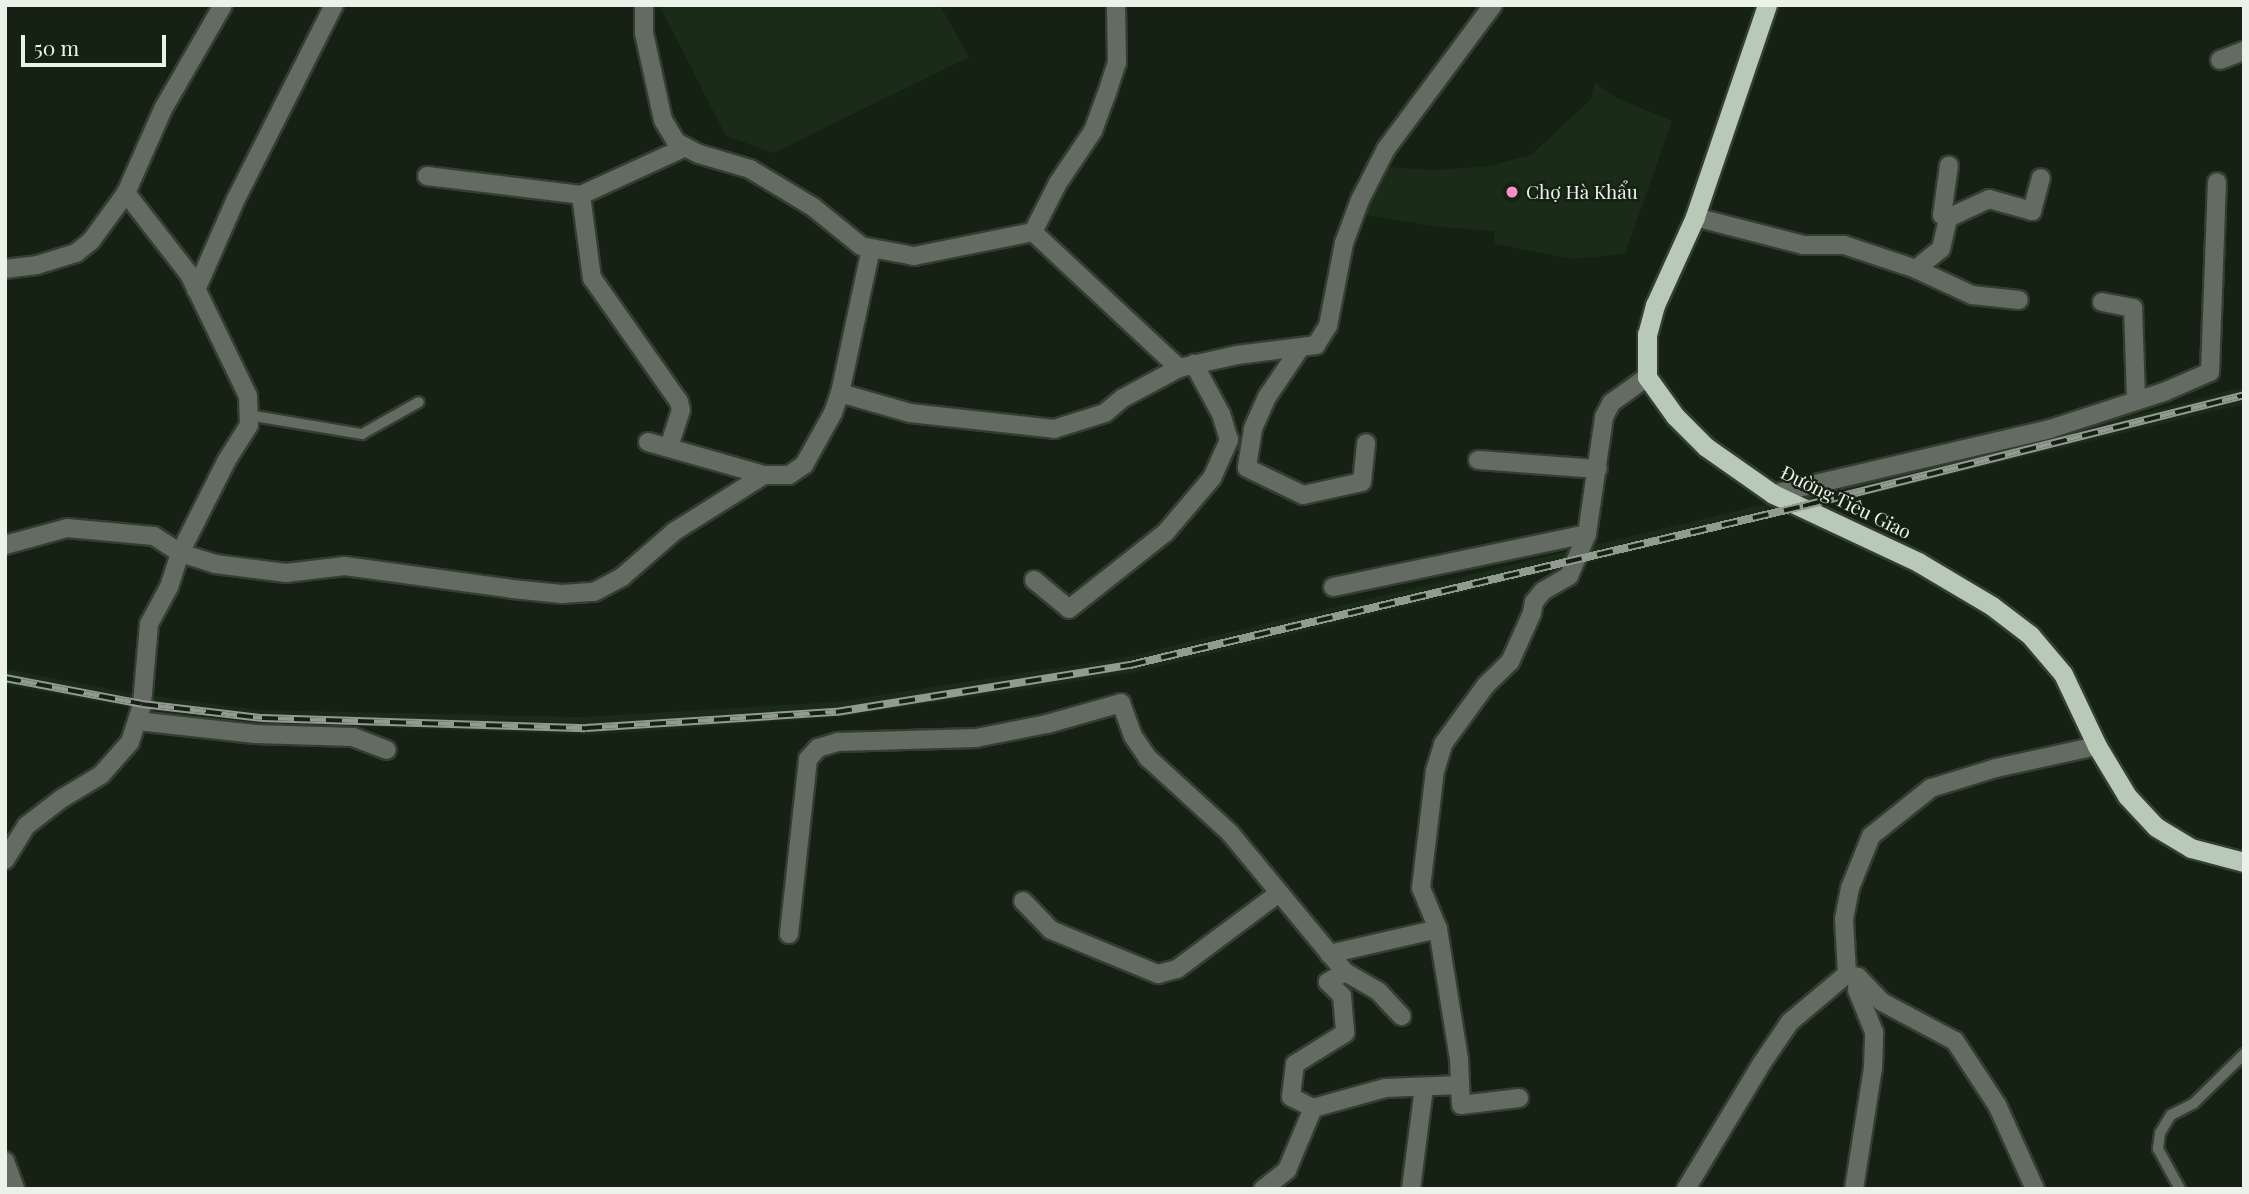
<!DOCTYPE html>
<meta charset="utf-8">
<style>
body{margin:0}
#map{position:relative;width:2249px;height:1194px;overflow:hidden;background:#152113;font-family:"Playfair Display",serif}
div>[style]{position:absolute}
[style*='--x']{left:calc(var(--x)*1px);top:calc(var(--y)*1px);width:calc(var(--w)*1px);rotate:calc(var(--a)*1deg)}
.built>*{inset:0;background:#1a2b18}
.roads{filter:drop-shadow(2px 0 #333e31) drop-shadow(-2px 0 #333e31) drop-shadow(0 2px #333e31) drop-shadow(0 -2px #333e31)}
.service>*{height:10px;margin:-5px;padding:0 5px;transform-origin:5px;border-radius:5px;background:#646b63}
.minor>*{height:18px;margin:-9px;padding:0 9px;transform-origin:9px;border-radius:9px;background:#646b63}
.trunk>*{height:19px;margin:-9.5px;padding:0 9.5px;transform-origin:9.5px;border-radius:9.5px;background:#b9c9b7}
.rail>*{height:8px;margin-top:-4px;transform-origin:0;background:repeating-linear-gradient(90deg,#152113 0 16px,#919b8f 0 32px);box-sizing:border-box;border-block:2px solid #919b8f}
.dots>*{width:19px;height:19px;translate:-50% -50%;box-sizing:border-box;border:4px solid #152113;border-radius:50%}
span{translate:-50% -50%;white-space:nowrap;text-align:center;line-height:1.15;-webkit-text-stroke:5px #152113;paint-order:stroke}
.poi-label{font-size:19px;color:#ebf3e9}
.left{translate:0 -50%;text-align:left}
.street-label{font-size:19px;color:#ebf3e9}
.frame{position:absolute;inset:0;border:7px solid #ebf3e9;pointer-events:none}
.scale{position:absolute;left:21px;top:35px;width:145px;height:32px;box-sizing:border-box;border:4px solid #ebf3e9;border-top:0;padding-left:9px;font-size:21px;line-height:24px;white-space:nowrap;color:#ebf3e9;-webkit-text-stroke:5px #152113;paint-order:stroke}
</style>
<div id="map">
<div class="built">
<div style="clip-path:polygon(659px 5px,940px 5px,969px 57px,774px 153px,726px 136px)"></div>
<div style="clip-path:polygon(1595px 82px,1613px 96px,1672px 121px,1625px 254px,1572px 259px,1495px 244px,1494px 231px,1432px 226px,1366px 215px,1390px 167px,1434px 170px,1490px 166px,1531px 155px,1591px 99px)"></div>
<div style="clip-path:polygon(2244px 387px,2244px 404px,1131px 673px,841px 717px,587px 735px,262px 723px,136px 709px,5px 685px,5px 669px,131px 693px,259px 710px,583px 717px,835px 702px,1126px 657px,2059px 434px)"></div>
</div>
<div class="roads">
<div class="service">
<div style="--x:248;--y:415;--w:116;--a:9.5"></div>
<div style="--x:362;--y:434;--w:65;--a:-29.3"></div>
<div style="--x:2180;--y:1189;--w:46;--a:-118.8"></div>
<div style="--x:2158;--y:1149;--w:16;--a:-83"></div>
<div style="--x:2160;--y:1133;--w:21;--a:-59"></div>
<div style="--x:2171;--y:1115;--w:25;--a:-27"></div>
<div style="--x:2193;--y:1104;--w:71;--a:-44.4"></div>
</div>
<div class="minor">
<div style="--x:644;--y:5;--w:28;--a:90"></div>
<div style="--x:644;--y:33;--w:89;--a:77.7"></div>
<div style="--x:663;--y:120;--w:26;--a:59"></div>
<div style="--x:676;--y:142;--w:26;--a:28"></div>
<div style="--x:699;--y:154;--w:53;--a:16.4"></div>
<div style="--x:750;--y:169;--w:74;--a:31.1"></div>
<div style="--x:813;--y:207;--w:62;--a:39.1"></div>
<div style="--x:861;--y:246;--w:54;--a:10.7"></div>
<div style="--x:914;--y:256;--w:121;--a:-11.4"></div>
<div style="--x:1033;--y:232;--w:200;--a:43"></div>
<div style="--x:2220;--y:60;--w:26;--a:-21"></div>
<div style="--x:427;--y:176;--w:155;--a:7"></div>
<div style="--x:581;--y:195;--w:115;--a:-24.6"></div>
<div style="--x:581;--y:195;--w:84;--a:82.5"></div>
<div style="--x:592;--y:278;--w:151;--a:54.9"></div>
<div style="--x:679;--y:402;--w:8;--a:76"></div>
<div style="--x:681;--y:410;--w:40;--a:108"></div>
<div style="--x:1695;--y:217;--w:112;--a:14.5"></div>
<div style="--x:1803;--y:245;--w:41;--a:0"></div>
<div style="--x:1844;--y:245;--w:76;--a:18.4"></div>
<div style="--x:1916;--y:269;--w:62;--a:24.9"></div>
<div style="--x:1972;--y:295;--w:47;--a:6.1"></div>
<div style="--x:1948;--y:218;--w:45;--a:-24.9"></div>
<div style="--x:1989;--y:199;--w:45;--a:15.6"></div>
<div style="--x:2032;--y:211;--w:34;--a:-75"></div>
<div style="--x:1033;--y:232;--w:55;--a:-63"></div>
<div style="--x:1058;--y:183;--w:63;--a:-56.1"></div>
<div style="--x:1093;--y:131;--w:37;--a:-70"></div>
<div style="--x:1106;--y:96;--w:35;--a:-72"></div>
<div style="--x:1117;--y:63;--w:58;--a:-91"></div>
<div style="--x:5;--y:269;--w:32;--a:-7"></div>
<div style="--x:37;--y:265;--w:41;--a:-17.1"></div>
<div style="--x:76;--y:253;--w:19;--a:-39"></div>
<div style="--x:91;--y:241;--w:59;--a:-53.9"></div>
<div style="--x:126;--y:193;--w:92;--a:-66.2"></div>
<div style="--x:163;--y:109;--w:120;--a:-60"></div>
<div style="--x:1916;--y:269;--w:32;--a:-39"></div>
<div style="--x:1941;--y:249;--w:32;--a:-77"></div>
<div style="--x:1948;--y:218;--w:7;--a:-153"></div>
<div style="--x:1942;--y:215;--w:50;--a:-82"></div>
<div style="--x:196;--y:290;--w:99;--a:-66.3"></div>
<div style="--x:236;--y:199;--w:217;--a:-63.2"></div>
<div style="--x:2102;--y:302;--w:32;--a:11"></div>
<div style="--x:2133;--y:308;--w:92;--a:88.1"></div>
<div style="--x:1301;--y:347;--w:60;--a:124.2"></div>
<div style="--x:1267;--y:397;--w:35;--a:114"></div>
<div style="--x:1253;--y:429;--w:39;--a:99"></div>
<div style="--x:1247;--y:468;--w:62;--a:25.7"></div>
<div style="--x:1303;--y:495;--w:60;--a:-12.4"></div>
<div style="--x:1362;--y:482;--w:39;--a:-84"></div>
<div style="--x:840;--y:393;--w:73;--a:15.9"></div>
<div style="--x:910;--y:413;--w:145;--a:6.3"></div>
<div style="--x:1054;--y:429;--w:53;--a:-17.4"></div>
<div style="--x:1105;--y:413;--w:23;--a:-40"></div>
<div style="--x:1123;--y:398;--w:64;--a:-28.2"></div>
<div style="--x:1179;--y:368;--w:59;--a:-12.6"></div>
<div style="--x:1237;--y:355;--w:80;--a:-7.2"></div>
<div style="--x:1316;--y:345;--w:22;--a:-58"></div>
<div style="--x:1328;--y:326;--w:85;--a:-79.1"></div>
<div style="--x:1344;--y:243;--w:46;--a:-69.6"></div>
<div style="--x:1360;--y:200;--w:57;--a:-63"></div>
<div style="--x:1386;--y:149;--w:179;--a:-53.4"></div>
<div style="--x:648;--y:442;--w:121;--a:15.9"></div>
<div style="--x:764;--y:475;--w:25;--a:0"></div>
<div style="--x:789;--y:475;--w:18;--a:-34"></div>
<div style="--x:804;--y:465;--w:60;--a:-60.9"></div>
<div style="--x:833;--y:413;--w:21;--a:-71"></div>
<div style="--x:840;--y:393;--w:148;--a:-77.9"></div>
<div style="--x:1478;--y:460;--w:120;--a:4.3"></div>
<div style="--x:1773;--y:494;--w:285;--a:-13.2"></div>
<div style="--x:2050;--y:429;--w:120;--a:-18"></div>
<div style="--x:2164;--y:392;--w:50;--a:-23.5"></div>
<div style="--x:2210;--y:372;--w:190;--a:-87.9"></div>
<div style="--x:5;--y:545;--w:64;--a:-15.3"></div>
<div style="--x:67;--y:528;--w:87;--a:5.3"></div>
<div style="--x:154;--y:536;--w:31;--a:33"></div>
<div style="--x:180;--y:553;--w:37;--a:17"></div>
<div style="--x:215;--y:564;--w:72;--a:7.2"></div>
<div style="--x:286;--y:573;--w:59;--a:-6.8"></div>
<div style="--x:345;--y:566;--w:169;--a:7.8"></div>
<div style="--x:512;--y:589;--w:50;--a:5.7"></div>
<div style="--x:562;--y:594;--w:32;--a:-4"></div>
<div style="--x:594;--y:592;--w:32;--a:-28"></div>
<div style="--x:622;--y:577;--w:70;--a:-41"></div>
<div style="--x:675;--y:531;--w:105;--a:-32.2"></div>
<div style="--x:1034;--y:580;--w:45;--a:39.6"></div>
<div style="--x:1069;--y:609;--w:124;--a:-38.4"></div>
<div style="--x:1166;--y:532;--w:71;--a:-49.6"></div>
<div style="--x:1212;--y:478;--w:42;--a:-65.9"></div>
<div style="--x:1229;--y:440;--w:27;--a:-107"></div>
<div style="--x:1221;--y:414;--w:57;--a:-118.4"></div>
<div style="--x:1333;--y:587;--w:259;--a:-11.8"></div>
<div style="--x:137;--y:721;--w:119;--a:6.3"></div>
<div style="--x:255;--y:734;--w:98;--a:1.8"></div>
<div style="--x:353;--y:737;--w:36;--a:21"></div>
<div style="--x:5;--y:860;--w:40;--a:-58"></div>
<div style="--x:26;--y:826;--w:44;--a:-37.6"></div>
<div style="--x:61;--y:799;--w:47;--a:-31"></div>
<div style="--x:101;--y:775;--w:44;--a:-48.7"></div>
<div style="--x:130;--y:742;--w:40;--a:-72"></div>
<div style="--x:142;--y:704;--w:80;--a:-85"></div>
<div style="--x:149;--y:624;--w:42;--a:-61.6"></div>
<div style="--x:169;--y:587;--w:36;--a:-72"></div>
<div style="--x:180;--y:553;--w:104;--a:-63.2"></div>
<div style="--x:227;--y:460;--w:41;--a:-57.8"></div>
<div style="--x:249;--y:425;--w:29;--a:-92"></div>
<div style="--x:248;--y:396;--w:136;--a:-115.8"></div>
<div style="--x:189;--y:274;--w:103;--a:-127.9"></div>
<div style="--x:1023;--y:901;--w:40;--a:46"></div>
<div style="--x:1051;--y:930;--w:116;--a:22.4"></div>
<div style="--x:1158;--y:974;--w:20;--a:-15"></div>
<div style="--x:1177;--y:969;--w:127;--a:-36.7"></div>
<div style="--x:789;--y:934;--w:176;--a:-83.8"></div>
<div style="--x:808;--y:759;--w:15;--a:-48"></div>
<div style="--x:818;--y:748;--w:21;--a:-17"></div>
<div style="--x:838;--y:742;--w:138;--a:-1.7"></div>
<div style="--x:976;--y:738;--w:72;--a:-11.2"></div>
<div style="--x:1047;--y:724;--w:77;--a:-15.8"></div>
<div style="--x:1121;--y:703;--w:35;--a:70"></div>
<div style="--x:1133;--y:736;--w:27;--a:56"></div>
<div style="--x:1148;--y:758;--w:111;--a:42.4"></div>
<div style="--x:1230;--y:833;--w:180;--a:50.4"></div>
<div style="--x:1345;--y:972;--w:20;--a:150"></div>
<div style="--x:1328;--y:982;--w:20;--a:45"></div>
<div style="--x:1342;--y:996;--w:37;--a:85"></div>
<div style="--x:1345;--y:1033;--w:59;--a:148.2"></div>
<div style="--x:1295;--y:1064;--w:33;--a:97"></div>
<div style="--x:1291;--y:1097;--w:25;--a:27"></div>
<div style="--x:1329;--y:954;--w:112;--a:-12.9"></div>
<div style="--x:1345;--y:972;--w:39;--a:30"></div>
<div style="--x:1379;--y:992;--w:33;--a:47"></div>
<div style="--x:1519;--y:1098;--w:58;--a:173.1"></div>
<div style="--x:1461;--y:1105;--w:46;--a:-92.5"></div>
<div style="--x:1459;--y:1059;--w:132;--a:-99.2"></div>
<div style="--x:1438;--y:929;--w:44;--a:-112.5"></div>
<div style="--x:1421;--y:888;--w:118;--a:-83.2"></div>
<div style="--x:1435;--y:771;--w:28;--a:-73"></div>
<div style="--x:1443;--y:744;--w:73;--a:-53.9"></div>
<div style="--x:1486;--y:685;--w:33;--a:-44"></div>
<div style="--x:1510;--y:662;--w:54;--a:-65.8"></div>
<div style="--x:1532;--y:613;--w:11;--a:-80"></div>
<div style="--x:1534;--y:602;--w:14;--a:-51"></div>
<div style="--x:1543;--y:591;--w:30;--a:-30"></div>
<div style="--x:1569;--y:576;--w:46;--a:-66.8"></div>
<div style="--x:1587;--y:534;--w:118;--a:-81.7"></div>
<div style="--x:1604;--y:417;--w:16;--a:-63"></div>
<div style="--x:1611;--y:403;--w:44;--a:-35.8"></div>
<div style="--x:5;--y:1161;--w:30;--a:70"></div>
<div style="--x:1263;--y:1189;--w:31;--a:-38"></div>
<div style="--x:1287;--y:1170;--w:67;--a:-67.2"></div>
<div style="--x:1313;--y:1108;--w:75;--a:-15.5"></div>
<div style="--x:1385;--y:1088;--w:75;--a:-2.3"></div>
<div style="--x:1411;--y:1189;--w:102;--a:-82.7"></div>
<div style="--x:1686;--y:1189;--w:147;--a:-58.9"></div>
<div style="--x:1762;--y:1063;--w:50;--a:-55.7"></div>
<div style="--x:1790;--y:1022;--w:75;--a:-40.1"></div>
<div style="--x:1854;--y:1189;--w:122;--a:-81.1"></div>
<div style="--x:1873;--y:1068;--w:36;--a:-88"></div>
<div style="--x:1874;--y:1032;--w:45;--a:-112"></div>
<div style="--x:1857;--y:990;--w:13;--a:-86"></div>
<div style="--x:2035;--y:1189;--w:92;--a:-114.3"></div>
<div style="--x:1997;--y:1105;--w:77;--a:-123.3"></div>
<div style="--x:1955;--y:1041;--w:83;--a:-151.9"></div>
<div style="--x:1882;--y:1002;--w:35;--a:-134"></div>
<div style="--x:1858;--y:977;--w:11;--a:-165"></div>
<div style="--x:1847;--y:974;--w:55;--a:-93.1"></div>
<div style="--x:1844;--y:919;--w:32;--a:-79"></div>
<div style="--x:1850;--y:888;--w:56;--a:-68"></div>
<div style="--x:1871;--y:836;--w:77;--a:-38.7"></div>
<div style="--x:1931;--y:788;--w:68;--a:-17.1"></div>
<div style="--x:1996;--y:768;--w:103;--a:-12.3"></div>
</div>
<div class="trunk">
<div style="--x:1767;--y:5;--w:224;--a:108.8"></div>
<div style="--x:1695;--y:217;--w:97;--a:114.4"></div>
<div style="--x:1655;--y:305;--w:30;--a:105"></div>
<div style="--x:1647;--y:334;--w:43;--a:90"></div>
<div style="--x:1647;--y:377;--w:48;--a:54.3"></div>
<div style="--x:1675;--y:416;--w:44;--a:45"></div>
<div style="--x:1706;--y:447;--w:82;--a:35"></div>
<div style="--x:1773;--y:494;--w:160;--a:25.1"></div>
<div style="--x:1918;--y:562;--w:86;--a:30.7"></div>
<div style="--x:1992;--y:606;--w:48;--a:37.3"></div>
<div style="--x:2030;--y:635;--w:51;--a:49.8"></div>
<div style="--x:2063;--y:674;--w:80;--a:64.7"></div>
<div style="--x:2097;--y:746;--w:58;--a:59"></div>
<div style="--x:2127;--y:796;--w:42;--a:46.9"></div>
<div style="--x:2156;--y:827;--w:41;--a:31"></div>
<div style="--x:2191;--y:848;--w:55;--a:14.8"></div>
</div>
</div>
<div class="rail">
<div style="--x:5;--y:678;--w:139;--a:10.7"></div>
<div style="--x:142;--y:704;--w:121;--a:6.7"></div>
<div style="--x:262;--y:718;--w:324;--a:1.8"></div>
<div style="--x:586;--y:728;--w:251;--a:-3.7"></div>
<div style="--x:836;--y:712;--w:298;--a:-9.1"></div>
<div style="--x:1130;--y:665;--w:692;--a:-13.29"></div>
<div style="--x:1803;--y:506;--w:455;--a:-14.1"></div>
</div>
<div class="dots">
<div style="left:1512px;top:192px;background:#fc8fc1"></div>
</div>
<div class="poi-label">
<span class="left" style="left:1526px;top:192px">Chợ Hà Khẩu</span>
</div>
<div class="street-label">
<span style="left:1846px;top:502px;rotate:26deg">Đường Tiêu Giao</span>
</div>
<div class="frame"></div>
<div class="scale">50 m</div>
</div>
